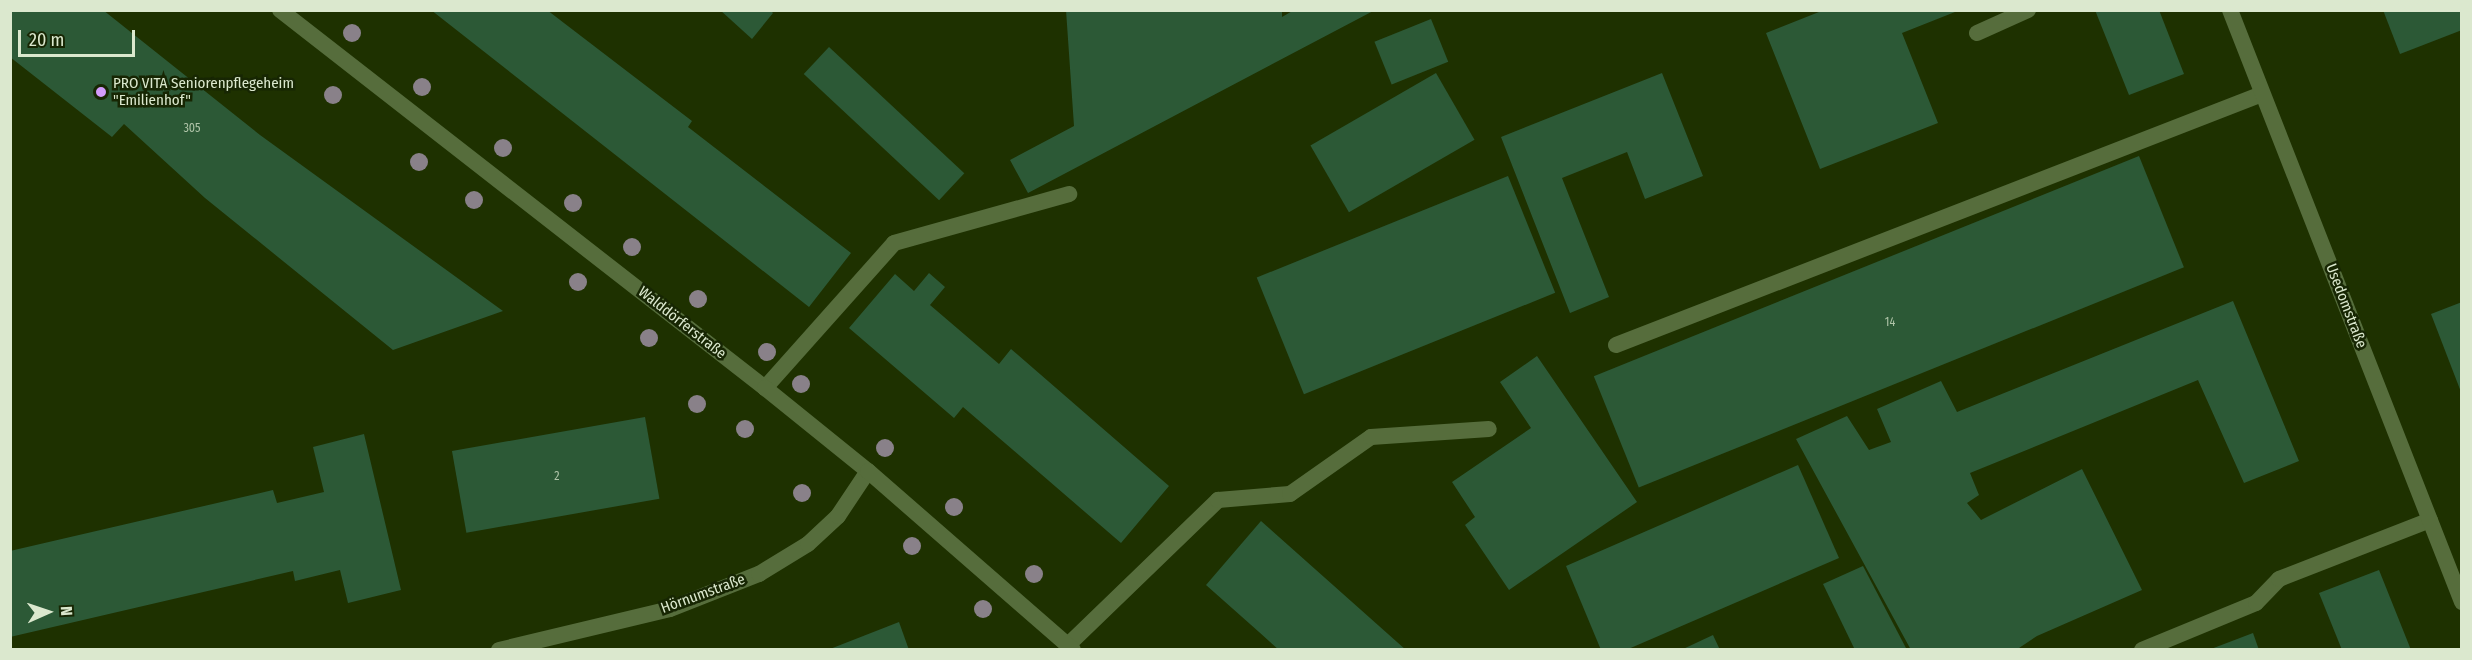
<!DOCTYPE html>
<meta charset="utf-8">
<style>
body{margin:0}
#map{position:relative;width:2472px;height:660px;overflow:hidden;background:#1e3100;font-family:"Fira Sans Condensed",sans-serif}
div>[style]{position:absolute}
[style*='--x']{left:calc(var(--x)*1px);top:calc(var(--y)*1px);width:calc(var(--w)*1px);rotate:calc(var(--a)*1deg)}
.building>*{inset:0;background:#2c5936;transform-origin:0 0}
.service>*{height:16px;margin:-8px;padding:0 8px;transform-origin:8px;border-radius:8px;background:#566d3c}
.minor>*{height:16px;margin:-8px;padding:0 8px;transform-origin:8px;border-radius:8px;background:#566d3c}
.tertiary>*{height:16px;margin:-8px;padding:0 8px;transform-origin:8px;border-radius:8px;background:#566d3c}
.trees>*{width:18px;height:18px;margin:-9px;border-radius:50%;background:#898189}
.dots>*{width:16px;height:16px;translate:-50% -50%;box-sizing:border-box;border:3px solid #172603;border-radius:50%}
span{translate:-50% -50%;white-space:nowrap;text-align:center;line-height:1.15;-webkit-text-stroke:5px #172603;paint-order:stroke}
.number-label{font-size:12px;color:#afc4a8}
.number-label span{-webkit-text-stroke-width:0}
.poi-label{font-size:15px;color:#dbe8ce}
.left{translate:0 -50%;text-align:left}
.street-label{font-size:15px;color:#dbe8ce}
.frame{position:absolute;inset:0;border:12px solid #dbe8ce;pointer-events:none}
.north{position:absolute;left:18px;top:582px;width:60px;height:60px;-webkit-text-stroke:4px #172603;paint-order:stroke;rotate:87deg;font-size:16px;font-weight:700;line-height:24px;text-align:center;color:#dbe8ce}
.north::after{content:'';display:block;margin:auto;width:21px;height:27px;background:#dbe8ce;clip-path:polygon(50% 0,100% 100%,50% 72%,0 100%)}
.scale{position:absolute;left:18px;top:30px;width:117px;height:27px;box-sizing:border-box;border:3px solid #dbe8ce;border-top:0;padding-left:8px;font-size:18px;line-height:21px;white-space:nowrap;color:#dbe8ce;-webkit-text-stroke:4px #172603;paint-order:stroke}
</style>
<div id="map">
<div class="building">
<div style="clip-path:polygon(10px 10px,103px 10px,260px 135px,503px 311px,393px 350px,205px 198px,124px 124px,112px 137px,10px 57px)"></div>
<div style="clip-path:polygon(431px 10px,547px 10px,692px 121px,688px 127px,851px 253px,809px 307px)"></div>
<div style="clip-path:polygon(720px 10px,770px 10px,773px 13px,752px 39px)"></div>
<div style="clip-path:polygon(1066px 10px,1282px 10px,1282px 17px,1294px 10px,1375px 10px,1028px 193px,1010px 160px,1074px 126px)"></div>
<div style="clip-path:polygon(1824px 10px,1960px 10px,1902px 33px,1938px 123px,1820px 169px,1766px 33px)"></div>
<div style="clip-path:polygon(2095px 10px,2159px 10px,2184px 74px,2129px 95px)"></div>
<div style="clip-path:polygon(2383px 10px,2462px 10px,2462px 30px,2400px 54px)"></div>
<div style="left:1431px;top:19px;width:46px;height:61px;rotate:68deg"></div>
<div style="left:829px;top:47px;width:185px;height:37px;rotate:43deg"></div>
<div style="left:1436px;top:73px;width:77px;height:145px;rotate:60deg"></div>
<div style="clip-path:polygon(1662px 73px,1703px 176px,1645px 199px,1627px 152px,1562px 178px,1609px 297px,1570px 313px,1501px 137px)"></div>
<div style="left:2139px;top:156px;width:120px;height:588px;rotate:68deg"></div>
<div style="left:1508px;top:176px;width:126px;height:271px;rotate:68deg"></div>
<div style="clip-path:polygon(929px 273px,945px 287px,930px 305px,999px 364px,1011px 349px,1169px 486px,1121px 543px,963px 407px,954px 418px,849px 328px,895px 274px,914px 291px)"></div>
<div style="clip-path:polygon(2233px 301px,2299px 461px,2244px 483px,2198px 380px,1970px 473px,1979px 495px,1967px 503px,1981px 520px,2082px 469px,2142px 590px,2037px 636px,2016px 650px,1911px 650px,1796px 439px,1847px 416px,1869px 450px,1891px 442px,1877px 409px,1941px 381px,1957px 412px)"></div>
<div style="clip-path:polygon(2462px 302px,2462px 392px,2461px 392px,2431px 314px)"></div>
<div style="clip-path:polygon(1537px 356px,1637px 502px,1509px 590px,1465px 525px,1475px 517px,1452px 482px,1531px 428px,1500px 382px)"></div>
<div style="left:645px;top:417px;width:83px;height:196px;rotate:80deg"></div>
<div style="clip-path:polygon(364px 434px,401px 590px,348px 603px,340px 570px,295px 581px,293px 571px,10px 637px,10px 551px,273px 490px,277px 503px,324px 492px,313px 447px)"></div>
<div style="clip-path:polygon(1798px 465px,1839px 558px,1626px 650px,1601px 650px,1566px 566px)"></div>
<div style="clip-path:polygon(1261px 521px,1406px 650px,1279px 650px,1259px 632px,1206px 585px)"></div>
<div style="clip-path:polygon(1863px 566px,1907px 650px,1855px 650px,1823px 584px)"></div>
<div style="clip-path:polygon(2379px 570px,2411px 650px,2342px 650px,2319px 593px)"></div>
<div style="clip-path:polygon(899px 622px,909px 650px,830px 650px,830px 649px)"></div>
<div style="clip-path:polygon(2253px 633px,2259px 650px,2211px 650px,2211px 649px)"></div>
<div style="clip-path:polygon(1713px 635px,1720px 650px,1681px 650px)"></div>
</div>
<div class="service">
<div style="--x:1977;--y:33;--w:56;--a:-24.3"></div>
<div style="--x:1616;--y:345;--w:693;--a:-21.23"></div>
<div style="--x:765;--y:388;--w:194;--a:-48.3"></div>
<div style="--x:894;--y:243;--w:182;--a:-15.6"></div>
<div style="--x:1068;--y:645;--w:209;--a:-44"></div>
<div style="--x:1218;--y:500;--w:72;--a:-4.8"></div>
<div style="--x:1290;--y:494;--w:99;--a:-35.1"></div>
<div style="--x:1371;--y:437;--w:118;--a:-3.9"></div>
<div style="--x:2142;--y:650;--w:123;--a:-22.4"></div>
<div style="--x:2256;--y:603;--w:33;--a:-46"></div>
<div style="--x:2279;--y:579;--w:162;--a:-21.3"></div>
</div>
<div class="minor">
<div style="--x:2230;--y:10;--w:636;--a:68.6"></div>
<div style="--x:499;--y:650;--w:176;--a:-13.5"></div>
<div style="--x:670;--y:609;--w:96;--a:-21.5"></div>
<div style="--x:759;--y:574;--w:57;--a:-31.5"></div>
<div style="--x:808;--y:544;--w:41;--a:-43"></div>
<div style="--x:838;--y:516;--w:54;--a:-56.3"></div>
</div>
<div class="tertiary">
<div style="--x:280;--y:10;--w:615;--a:37.93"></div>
<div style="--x:765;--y:388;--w:132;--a:38.9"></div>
<div style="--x:868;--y:471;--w:272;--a:41.1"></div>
</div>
<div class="trees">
<div style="left:352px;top:33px"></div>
<div style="left:422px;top:87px"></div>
<div style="left:333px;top:95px"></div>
<div style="left:503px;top:148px"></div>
<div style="left:419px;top:162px"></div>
<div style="left:474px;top:200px"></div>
<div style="left:573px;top:203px"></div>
<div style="left:632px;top:247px"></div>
<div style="left:578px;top:282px"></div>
<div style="left:698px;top:299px"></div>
<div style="left:649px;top:338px"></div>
<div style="left:767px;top:352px"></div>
<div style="left:801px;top:384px"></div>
<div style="left:697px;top:404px"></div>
<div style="left:745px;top:429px"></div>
<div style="left:885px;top:448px"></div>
<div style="left:802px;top:493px"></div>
<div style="left:954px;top:507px"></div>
<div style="left:912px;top:546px"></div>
<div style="left:1034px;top:574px"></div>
<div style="left:983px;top:609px"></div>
</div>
<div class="dots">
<div style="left:101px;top:92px;background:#d39cfc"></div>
</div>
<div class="number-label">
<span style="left:192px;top:129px">305</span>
<span style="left:1890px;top:323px">14</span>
<span style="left:557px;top:477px">2</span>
</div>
<div class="poi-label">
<span class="left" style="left:113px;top:92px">PRO VITA Seniorenpflegeheim<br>"Emilienhof"</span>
</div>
<div class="street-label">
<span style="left:2346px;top:306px;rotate:69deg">Usedomstraße</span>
<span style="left:682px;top:323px;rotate:38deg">Walddörferstraße</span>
<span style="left:703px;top:594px;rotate:-20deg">Hörnumstraße</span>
</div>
<div class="frame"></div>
<div class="north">N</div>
<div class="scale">20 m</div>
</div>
